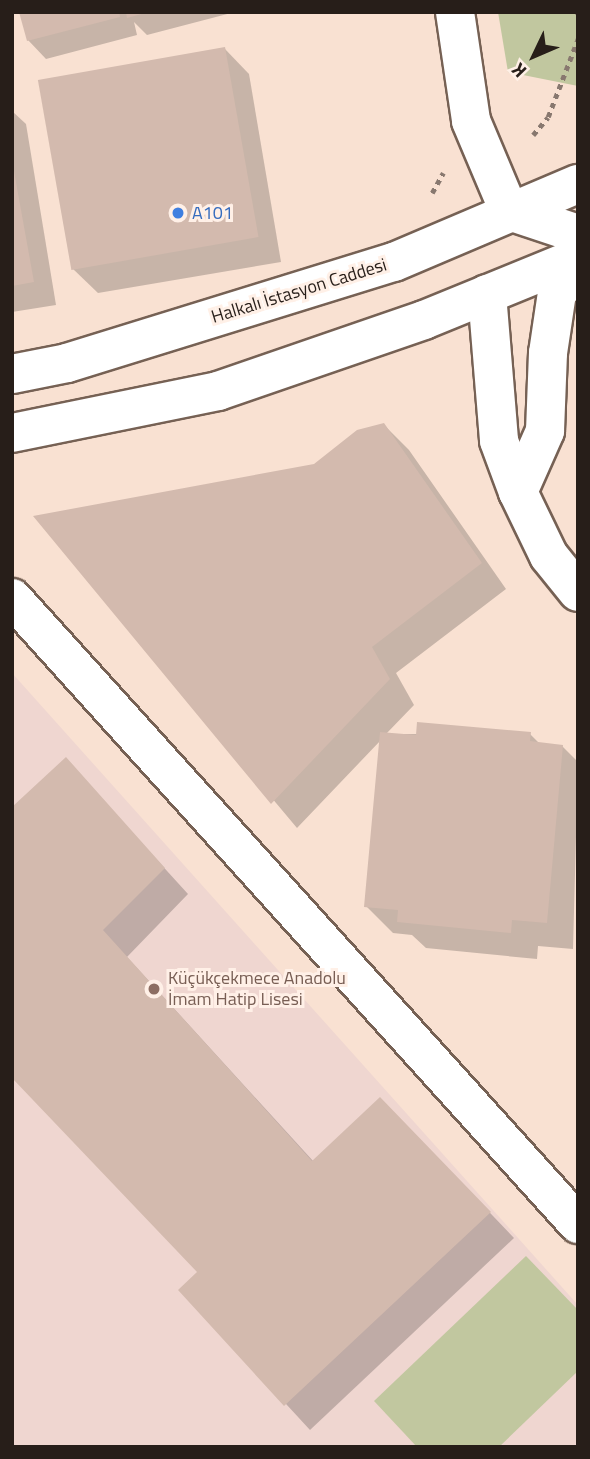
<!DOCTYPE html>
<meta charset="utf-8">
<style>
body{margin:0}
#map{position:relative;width:590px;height:1459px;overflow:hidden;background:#f9e1d2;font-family:"Titillium Web",sans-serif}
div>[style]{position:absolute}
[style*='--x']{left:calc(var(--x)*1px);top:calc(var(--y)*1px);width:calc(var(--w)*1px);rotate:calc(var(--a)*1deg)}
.education>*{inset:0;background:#efd6d0}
.green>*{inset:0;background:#c1c79f}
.shadow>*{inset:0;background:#0003}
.building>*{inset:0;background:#d3baae;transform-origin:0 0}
.path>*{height:4.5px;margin-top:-2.25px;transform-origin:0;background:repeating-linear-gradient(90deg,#88786f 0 5px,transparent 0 10px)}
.roads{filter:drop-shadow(2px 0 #766154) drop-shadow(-2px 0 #766154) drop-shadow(0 2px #766154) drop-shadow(0 -2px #766154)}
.minor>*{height:38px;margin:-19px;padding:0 19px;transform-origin:19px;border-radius:19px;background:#fff}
.major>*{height:38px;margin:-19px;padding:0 19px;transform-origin:19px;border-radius:19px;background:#fff}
.dots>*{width:19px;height:19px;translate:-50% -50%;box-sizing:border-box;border:4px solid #fff0e7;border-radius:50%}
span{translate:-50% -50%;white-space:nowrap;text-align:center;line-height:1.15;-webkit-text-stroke:6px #fff0e7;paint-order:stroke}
.shop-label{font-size:18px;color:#366cbe}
.left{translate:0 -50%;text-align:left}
.street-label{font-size:18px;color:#271e19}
.education-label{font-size:18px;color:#785e54}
.frame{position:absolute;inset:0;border:14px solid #271e19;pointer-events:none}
.north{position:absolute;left:499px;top:21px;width:70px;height:70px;-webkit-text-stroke:5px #fff0e7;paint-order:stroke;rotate:226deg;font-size:19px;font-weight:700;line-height:28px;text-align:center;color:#271e19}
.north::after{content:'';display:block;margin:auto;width:24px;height:32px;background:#271e19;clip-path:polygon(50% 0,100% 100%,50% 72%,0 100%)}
</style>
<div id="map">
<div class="education">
<div style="clip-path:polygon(12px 673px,578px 1305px,578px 1447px,12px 1447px)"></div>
</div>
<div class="green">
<div style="clip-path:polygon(498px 12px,578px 12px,578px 86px,508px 72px)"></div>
<div style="clip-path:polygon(526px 1256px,578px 1310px,578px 1371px,499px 1447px,417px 1447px,374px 1401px)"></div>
</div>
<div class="shadow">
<div style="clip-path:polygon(21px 12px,235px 12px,147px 35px,134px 22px,137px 35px,46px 59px,28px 40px)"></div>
<div style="clip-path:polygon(224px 48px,249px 74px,281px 262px,98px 293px,72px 268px)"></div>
<div style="clip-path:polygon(12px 111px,26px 124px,56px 305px,12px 312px)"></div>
<div style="clip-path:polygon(384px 425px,409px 450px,506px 589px,396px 673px,414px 705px,386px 734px,530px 734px,540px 744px,562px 746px,578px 762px,573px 949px,538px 946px,537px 959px,426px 948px,412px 935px,393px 933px,366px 906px,381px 740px,297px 828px,36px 517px,315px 466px)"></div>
<div style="clip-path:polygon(66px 760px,188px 894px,127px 957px,314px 1162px,405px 1124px,514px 1238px,310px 1430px,181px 1290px,200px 1272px,12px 1075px)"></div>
</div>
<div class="building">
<div style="clip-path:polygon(19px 12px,119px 12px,120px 17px,27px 41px)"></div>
<div style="clip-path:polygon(126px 12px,145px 12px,145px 13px,127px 18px)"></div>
<div style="left:225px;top:47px;width:193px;height:190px;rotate:80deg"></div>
<div style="clip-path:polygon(12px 160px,34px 282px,12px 286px)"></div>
<div style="clip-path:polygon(384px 423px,482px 563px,372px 647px,390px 679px,271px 804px,33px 516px,314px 464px,357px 430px)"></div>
<div style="clip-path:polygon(417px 722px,531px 732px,530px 741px,563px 745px,547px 923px,512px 920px,511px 933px,397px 922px,398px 910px,364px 907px,380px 732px,416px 735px)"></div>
<div style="clip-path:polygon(66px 757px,165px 868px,103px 930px,312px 1161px,380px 1097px,491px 1212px,284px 1406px,178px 1290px,197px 1272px,12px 1078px,12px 807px)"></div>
</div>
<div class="path">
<div style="--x:577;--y:12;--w:1;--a:45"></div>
<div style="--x:533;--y:135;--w:23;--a:-50"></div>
<div style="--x:548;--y:117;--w:84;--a:-69"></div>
<div style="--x:432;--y:193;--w:23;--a:-61"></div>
</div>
<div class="roads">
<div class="minor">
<div style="--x:487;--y:294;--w:147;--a:85.3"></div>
<div style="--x:499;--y:441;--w:54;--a:69.6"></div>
<div style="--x:518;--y:492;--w:67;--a:-66.1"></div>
<div style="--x:545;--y:431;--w:78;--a:-87.8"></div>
<div style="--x:548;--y:353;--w:61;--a:-81.5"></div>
<div style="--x:557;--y:293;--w:32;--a:-49"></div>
<div style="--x:518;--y:492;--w:71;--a:64.2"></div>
<div style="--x:549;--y:556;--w:46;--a:51.1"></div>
<div style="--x:12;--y:598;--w:844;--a:47.88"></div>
</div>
<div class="major">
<div style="--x:455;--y:12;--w:110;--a:81.6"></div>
<div style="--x:471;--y:121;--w:98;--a:67.1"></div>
<div style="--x:509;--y:211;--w:73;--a:18.4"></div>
<div style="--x:12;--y:374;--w:56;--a:-11.3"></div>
<div style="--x:67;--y:363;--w:342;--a:-17.2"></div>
<div style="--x:394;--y:262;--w:200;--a:-23"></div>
<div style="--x:12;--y:433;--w:210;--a:-11.5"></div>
<div style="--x:218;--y:391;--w:218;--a:-19"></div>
<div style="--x:424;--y:320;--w:166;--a:-22.2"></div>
</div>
</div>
<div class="dots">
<div style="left:178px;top:213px;background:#3f7fe0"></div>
<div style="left:154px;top:989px;background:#8d6e63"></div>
</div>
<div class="shop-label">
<span class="left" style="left:192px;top:213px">A101</span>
</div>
<div class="street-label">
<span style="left:299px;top:291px;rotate:-17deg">Halkalı İstasyon Caddesi</span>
</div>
<div class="education-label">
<span class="left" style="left:168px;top:989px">Küçükçekmece Anadolu<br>İmam Hatip Lisesi</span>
</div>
<div class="frame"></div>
<div class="north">K</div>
</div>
